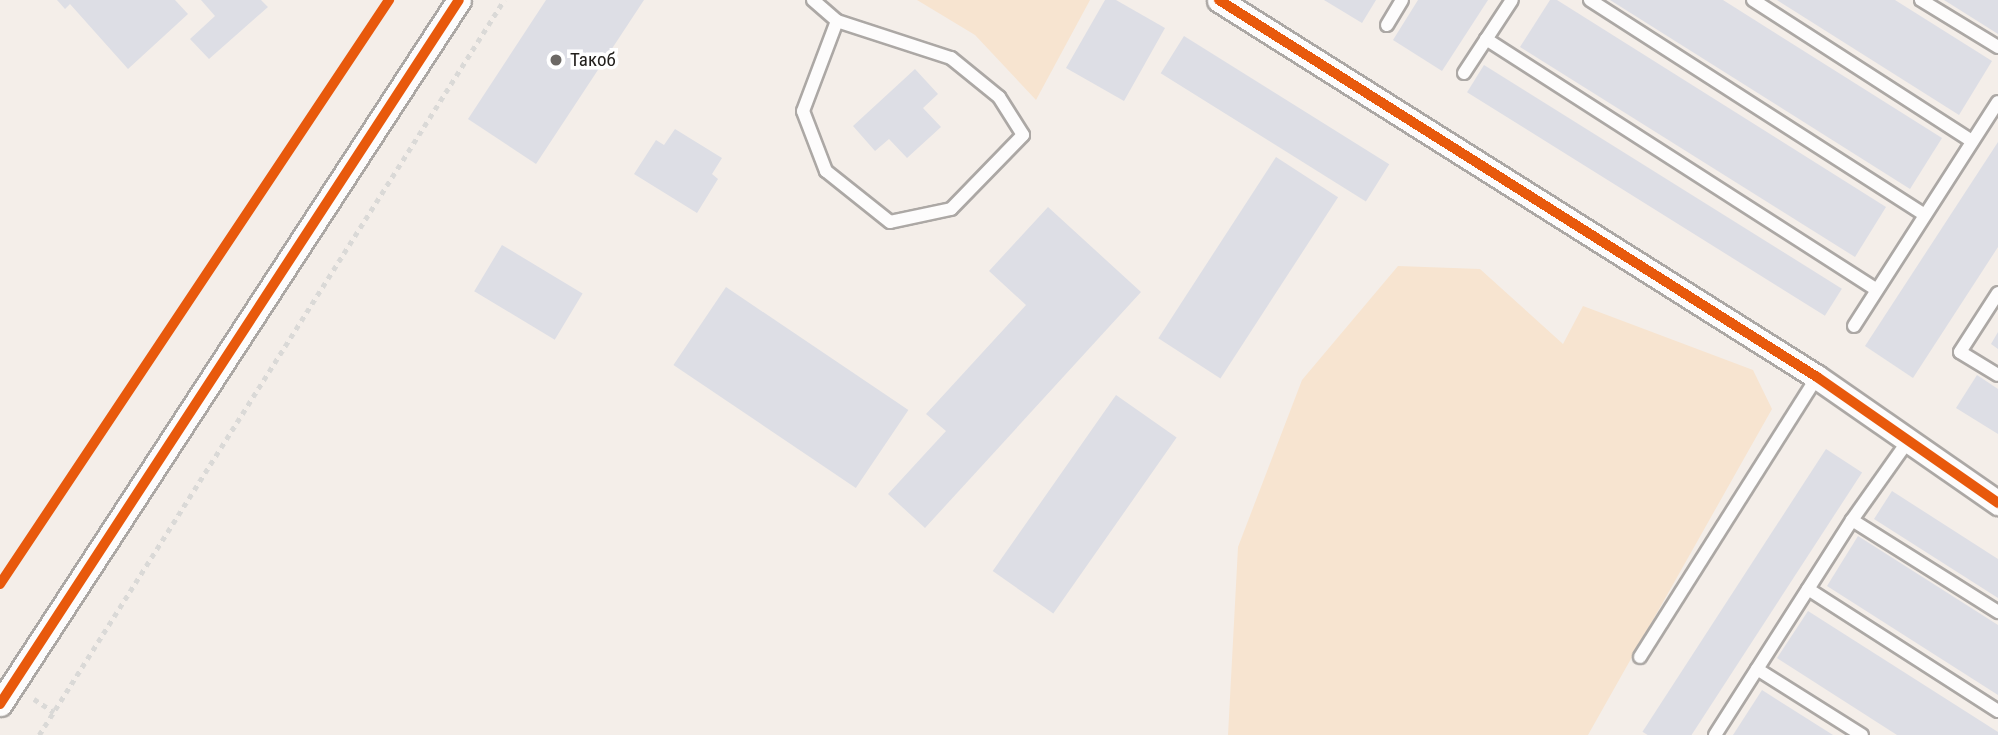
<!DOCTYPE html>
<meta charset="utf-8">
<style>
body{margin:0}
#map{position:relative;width:1998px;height:735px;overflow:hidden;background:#f4eee9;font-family:"Roboto Condensed",sans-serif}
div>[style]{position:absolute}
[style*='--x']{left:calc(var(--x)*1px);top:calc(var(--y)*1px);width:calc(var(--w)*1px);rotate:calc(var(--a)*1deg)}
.green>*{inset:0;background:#f7e4d0}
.building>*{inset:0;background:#dddee5;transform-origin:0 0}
.path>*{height:4.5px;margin-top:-2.25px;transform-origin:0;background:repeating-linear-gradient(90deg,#dad9d7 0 5px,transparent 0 10px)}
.roads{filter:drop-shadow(2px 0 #aca8a5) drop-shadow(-2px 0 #aca8a5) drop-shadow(0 2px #aca8a5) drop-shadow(0 -2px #aca8a5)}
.service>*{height:12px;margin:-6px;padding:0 6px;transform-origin:6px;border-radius:6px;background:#fdfcfc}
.minor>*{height:23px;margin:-11.5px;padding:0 11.5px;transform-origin:11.5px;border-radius:11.5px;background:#fdfcfc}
.cycleway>*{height:10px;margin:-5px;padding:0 5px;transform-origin:5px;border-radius:5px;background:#e8590c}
.dots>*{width:19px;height:19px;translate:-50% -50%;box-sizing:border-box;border:4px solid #fff;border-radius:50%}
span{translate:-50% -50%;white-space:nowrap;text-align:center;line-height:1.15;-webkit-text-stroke:7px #fff;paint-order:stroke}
.poi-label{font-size:19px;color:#23201c}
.left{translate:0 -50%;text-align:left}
</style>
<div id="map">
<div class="green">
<div style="clip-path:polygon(917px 0,1090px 0,1036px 100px,975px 35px)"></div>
<div style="clip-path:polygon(1398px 266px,1480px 269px,1563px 344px,1583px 306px,1753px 370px,1772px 409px,1588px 735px,1228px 735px,1238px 547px,1302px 380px)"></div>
</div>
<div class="building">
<div style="clip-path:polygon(57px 0,175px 0,188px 14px,128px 69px,70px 4px,65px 9px)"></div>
<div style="clip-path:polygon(201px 0,261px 0,268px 7px,209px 59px,190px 39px,215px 16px)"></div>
<div style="clip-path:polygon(546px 0,644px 0,536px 164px,468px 119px)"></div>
<div style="clip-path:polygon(1105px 0,1116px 0,1165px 28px,1124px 101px,1066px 68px)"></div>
<div style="clip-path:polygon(1324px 0,1376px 0,1362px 23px)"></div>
<div style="clip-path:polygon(1418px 0,1488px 0,1442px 71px,1393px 40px)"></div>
<div style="clip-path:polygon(1550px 0,1557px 0,1886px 207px,1855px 257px,1520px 47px)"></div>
<div style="clip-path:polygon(1610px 0,1723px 0,1942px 138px,1910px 189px)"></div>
<div style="clip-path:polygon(1777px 0,1895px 0,1992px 61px,1959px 115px)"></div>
<div style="clip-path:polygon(1944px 0,1998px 0,1998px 34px)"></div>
<div style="left:1184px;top:36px;width:242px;height:44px;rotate:32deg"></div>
<div style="left:1484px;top:65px;width:422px;height:32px;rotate:32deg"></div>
<div style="clip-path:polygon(915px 69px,938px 94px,923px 108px,941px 127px,907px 158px,889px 139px,875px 151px,853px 126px)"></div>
<div style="clip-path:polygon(675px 129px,722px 158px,712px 174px,718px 179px,697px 213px,634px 174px,656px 140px,664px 145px)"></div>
<div style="clip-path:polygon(1998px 142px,1998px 247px,1913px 378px,1865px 346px)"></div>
<div style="left:1276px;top:157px;width:74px;height:216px;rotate:33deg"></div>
<div style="clip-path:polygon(1048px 207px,1141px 292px,925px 528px,888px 494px,946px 431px,926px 414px,1026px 305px,989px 271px)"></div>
<div style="left:502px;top:245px;width:94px;height:54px;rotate:31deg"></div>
<div style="left:726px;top:287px;width:220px;height:94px;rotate:34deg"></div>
<div style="clip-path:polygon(1998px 332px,1998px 349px,1991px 344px)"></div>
<div style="clip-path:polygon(1977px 375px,1998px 389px,1998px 434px,1956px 408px)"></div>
<div style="left:1116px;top:395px;width:74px;height:215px;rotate:35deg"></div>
<div style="left:1826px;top:449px;width:43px;height:337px;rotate:33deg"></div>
<div style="clip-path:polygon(1892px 491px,1998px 559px,1998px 598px,1874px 519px)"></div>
<div style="clip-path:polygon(1858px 536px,1998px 625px,1998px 695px,1827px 586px)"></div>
<div style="clip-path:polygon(1808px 611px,1998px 732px,1998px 735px,1897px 735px,1777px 658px)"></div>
<div style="clip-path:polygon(1762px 690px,1833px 735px,1733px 735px)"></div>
</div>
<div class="path">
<div style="--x:0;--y:584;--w:702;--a:-56.33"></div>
<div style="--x:34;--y:699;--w:24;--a:33"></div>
<div style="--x:39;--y:735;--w:870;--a:-57.68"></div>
</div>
<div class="roads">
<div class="service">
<div style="--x:813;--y:0;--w:32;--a:41"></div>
<div style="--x:837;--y:21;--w:120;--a:18"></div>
<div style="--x:951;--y:58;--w:62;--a:39.1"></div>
<div style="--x:999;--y:97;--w:45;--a:57.7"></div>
<div style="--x:1023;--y:135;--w:103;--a:134.2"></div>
<div style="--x:951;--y:209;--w:62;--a:168"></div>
<div style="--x:890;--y:222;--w:82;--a:-141.4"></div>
<div style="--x:826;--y:171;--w:64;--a:-111"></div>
<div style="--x:803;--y:111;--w:96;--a:-69.3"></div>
<div style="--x:1590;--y:0;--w:398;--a:32.7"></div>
<div style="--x:1753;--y:0;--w:260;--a:32.8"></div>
<div style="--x:1921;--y:0;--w:90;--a:31.4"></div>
<div style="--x:1387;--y:25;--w:29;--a:-59"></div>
<div style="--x:1486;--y:39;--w:463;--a:32.7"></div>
<div style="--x:1464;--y:73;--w:87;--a:-56.7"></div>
<div style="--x:1998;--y:293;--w:70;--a:122.8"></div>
<div style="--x:1960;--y:352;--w:44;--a:31.2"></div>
<div style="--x:1854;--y:326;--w:266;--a:-57.3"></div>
<div style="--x:1852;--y:520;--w:173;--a:32.2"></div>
<div style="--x:1808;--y:589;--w:226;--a:32.7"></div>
<div style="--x:1640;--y:657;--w:331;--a:-57.7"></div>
<div style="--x:1757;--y:669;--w:124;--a:32.2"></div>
<div style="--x:1715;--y:735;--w:255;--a:-57.5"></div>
<div style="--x:1852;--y:520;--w:97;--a:-54.7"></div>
</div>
<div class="minor">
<div style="--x:1219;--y:0;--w:707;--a:32.23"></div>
<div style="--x:1817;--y:377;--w:221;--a:34.8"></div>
<div style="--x:0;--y:704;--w:840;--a:-56.9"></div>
</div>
</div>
<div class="cycleway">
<div style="--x:1219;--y:0;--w:707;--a:32.23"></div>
<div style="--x:1817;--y:377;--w:221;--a:34.8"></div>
<div style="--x:0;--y:584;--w:702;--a:-56.33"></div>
<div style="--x:0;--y:704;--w:840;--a:-56.9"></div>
</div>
<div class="dots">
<div style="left:556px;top:60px;background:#6c6864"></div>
</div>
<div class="poi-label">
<span class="left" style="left:570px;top:60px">Такоб</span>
</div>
</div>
